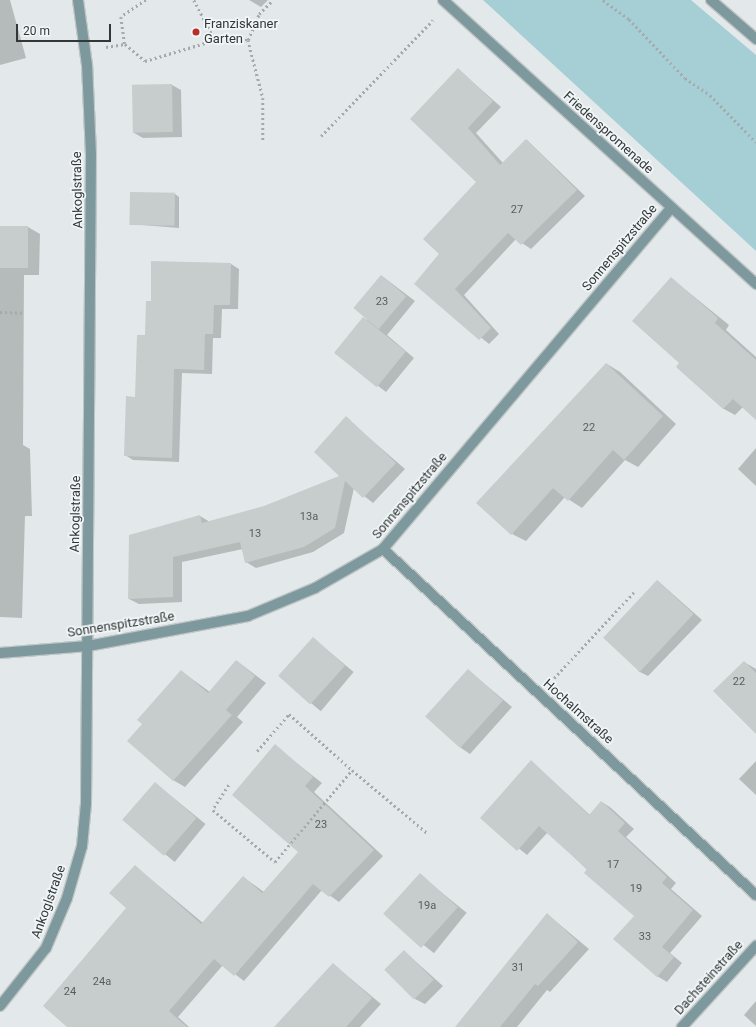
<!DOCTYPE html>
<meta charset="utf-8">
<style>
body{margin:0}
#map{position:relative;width:756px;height:1027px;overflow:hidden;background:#e3e9ea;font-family:Roboto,sans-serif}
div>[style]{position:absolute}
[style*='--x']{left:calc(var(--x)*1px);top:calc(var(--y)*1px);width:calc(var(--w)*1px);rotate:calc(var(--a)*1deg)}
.green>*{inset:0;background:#a5cfd5}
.shadow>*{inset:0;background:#0003;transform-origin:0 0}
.building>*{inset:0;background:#c7cccd;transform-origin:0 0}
.path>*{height:2.5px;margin-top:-1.25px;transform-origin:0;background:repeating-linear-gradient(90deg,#a4a9aa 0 2px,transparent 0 5px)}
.roads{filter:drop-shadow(1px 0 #c0c5c6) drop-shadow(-1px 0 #c0c5c6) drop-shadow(0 1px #c0c5c6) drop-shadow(0 -1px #c0c5c6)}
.minor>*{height:10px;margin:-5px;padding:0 5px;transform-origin:5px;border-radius:5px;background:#7e999d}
.dots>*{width:11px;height:11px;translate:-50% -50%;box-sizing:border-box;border:2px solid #f0f6f7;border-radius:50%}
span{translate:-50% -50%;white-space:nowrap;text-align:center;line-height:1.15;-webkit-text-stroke:3.5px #f0f6f7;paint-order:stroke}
.number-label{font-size:11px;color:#595c5c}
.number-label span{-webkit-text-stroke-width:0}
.poi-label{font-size:13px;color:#343737}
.left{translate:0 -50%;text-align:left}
.street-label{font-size:13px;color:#343737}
.scale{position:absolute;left:16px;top:24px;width:95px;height:18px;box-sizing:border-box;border:2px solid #343737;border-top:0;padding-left:5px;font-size:12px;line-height:14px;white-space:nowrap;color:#343737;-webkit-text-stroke:3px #f0f6f7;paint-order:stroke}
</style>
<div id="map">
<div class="green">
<div style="clip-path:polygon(483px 0,691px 0,756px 55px,756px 251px)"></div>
</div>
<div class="shadow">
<div style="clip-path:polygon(0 0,10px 0,26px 58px,0 65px)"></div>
<div style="clip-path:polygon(249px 0,268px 0,261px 7px)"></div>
<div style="clip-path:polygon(458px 69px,501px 107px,476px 133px,503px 163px,527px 140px,585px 196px,531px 249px,516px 239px,464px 295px,499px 334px,489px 344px,415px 284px,440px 253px,478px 182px,411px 119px)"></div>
<div style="clip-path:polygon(172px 85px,181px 90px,182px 137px,143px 138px,134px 133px)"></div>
<div style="clip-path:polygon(175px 194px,179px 197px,179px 228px,130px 224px)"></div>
<div style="clip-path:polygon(0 227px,28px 227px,40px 234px,39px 275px,24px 275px,23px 445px,30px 449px,32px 516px,25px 516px,22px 618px,0 617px)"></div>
<div style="clip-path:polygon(152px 262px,231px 264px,239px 269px,238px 309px,222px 309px,221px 338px,213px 338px,212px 374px,182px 373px,179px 462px,133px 460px,125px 455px,152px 302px)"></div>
<div style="clip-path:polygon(382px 276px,415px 301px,387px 335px,414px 358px,386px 392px,335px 353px,364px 318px,367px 320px)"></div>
<div style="clip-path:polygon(671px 278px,729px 325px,726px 330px,756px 357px,756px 419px,743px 407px,735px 415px,724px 409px,677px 367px,681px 362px)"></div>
<div style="clip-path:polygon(607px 364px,620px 372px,676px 424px,638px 467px,625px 460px,582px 508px,565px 497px,526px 541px,512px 534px)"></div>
<div style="clip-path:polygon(346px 418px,405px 469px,373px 503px,354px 488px,344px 533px,313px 552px,256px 568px,246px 562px,243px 549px,182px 562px,182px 602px,139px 604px,129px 599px,200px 516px,210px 522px,264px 507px,341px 476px)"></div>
<div style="clip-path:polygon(756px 448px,756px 486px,738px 469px)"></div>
<div style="clip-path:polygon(658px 581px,702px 620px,648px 676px,638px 671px)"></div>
<div style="left:313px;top:638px;width:53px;height:51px;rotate:40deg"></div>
<div style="clip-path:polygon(237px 661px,266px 683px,237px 717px,243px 722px,185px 787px,173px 780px,143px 724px,181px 671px,210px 692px)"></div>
<div style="clip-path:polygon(744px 662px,756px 669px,756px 732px)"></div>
<div style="clip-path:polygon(468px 670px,512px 707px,470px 754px,461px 748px)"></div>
<div style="clip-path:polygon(275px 746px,322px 783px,314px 792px,383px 856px,339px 902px,322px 890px,244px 981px,223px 965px,178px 1017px,189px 1027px,69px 1027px,127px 908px,135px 866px,203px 923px,243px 877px,264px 892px,299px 852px)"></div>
<div style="clip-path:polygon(531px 761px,590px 815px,602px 802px,611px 808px,634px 829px,626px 837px,676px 883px,671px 889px,702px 916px,670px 953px,682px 963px,667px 982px,657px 976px,635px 916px,548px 832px,527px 855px,482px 818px)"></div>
<div style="clip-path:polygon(756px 761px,756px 795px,739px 779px)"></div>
<div style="left:155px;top:783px;width:65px;height:49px;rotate:39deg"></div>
<div style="left:420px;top:875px;width:60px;height:52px;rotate:39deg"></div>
<div style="clip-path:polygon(547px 914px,589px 949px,550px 992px,547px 990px,517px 1027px,456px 1027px)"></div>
<div style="clip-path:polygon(404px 951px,443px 986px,425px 1004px,415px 999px)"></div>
<div style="clip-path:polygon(333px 964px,381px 1004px,360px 1027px,275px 1027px)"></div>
<div style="clip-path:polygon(756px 1001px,756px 1026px,744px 1015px)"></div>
</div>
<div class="building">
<div style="clip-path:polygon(458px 68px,493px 101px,468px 128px,500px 165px,526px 139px,577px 190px,521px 245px,508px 233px,455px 289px,491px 328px,479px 340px,414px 284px,439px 254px,423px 239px,476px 182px,410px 119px)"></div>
<div style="left:172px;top:84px;width:48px;height:40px;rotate:89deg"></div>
<div style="left:130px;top:192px;width:45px;height:33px;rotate:1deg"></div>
<div style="left:0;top:226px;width:28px;height:42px"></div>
<div style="clip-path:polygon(151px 261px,231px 263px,230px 305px,214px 305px,213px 334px,205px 334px,204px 370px,174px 369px,172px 458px,124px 456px,126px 396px,135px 397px,137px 335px,145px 335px,146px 301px,151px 301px)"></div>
<div style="left:381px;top:275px;width:33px;height:43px;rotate:40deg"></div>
<div style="clip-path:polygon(671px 277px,718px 318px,715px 323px,756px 360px,756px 420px,733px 399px,723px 409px,676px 367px,679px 363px,632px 321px)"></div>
<div style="left:363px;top:317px;width:55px;height:46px;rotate:39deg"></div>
<div style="clip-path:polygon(606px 363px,663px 416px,624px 460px,613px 450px,568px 501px,553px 488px,511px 535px,476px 503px)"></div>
<div style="clip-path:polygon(346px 416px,396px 463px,363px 498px,345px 481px,335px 528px,304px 547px,245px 563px,240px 542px,173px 557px,173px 597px,128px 599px,129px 535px,200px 515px,202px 523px,264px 506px,339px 476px,314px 452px)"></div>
<div style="left:657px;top:580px;width:50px;height:79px;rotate:43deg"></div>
<div style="left:313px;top:637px;width:43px;height:52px;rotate:42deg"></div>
<div style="clip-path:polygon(236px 660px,255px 676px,226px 710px,232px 715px,173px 781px,127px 741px,142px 724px,137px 720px,181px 670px,208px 693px)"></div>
<div style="clip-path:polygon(744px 661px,756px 673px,756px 734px,713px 691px)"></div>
<div style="left:468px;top:669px;width:47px;height:64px;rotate:42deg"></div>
<div style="clip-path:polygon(275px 744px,313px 777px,305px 786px,374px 850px,329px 897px,313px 884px,234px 976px,214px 959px,169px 1011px,187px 1027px,67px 1027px,43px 1006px,126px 908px,109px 893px,135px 865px,201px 924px,243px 876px,262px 893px,298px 852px,232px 795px)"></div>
<div style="clip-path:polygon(531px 760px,589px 815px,601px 801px,625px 823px,618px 831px,667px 877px,662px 883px,693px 910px,662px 947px,674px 957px,657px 977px,613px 939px,634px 916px,584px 873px,587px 869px,539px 826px,517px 851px,480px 818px)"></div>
<div style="left:155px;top:782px;width:55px;height:50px;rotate:41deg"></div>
<div style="left:420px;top:873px;width:51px;height:55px;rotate:42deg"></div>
<div style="clip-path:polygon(547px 913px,578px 942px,538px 986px,535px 984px,500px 1027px,455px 1027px)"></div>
<div style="left:404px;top:950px;width:42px;height:28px;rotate:45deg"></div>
<div style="clip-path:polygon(333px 963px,372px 998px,346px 1027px,274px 1027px)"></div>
</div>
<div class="path">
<div style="--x:146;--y:0;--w:30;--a:146"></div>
<div style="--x:121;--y:17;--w:27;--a:82"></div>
<div style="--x:125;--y:44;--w:26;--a:40"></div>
<div style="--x:145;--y:61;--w:73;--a:-16.7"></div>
<div style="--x:194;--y:0;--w:45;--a:62.3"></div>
<div style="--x:215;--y:40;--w:33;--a:0"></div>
<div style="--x:248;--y:40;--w:60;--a:75.5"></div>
<div style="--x:263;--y:98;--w:43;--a:90"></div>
<div style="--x:603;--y:0;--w:32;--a:36"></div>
<div style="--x:629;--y:19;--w:81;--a:46.5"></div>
<div style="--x:685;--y:78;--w:30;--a:34"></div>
<div style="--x:710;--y:95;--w:66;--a:45.6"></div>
<div style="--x:248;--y:40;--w:28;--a:-67"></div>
<div style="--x:259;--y:14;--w:20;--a:-45"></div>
<div style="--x:106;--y:47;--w:19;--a:-9"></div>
<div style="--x:321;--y:136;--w:161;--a:-46"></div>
<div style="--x:0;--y:312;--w:25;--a:2"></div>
<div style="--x:554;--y:678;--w:117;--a:-47.1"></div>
<div style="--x:257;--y:751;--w:49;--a:-49.1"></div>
<div style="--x:289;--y:714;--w:84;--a:41.6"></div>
<div style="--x:229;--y:785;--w:30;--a:123"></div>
<div style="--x:213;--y:810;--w:81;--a:40"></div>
<div style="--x:275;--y:862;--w:120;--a:-50.1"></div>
<div style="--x:352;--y:770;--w:98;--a:40"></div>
</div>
<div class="roads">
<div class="minor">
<div style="--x:443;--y:0;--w:423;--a:42.2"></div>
<div style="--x:711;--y:0;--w:60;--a:40.9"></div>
<div style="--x:383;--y:549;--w:509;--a:42.85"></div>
<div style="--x:0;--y:653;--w:88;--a:-4.5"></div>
<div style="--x:88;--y:646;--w:163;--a:-10.6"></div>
<div style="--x:248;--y:616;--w:73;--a:-22.7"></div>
<div style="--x:315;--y:588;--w:78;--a:-29.8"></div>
<div style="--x:383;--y:549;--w:446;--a:-49.8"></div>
<div style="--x:0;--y:1006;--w:74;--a:-51.6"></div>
<div style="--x:46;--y:948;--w:54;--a:-67.2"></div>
<div style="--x:67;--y:898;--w:54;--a:-73.9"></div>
<div style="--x:82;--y:846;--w:42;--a:-84.6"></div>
<div style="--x:86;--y:804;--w:649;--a:-89.56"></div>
<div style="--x:91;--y:155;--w:90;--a:-92.5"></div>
<div style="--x:87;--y:65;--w:66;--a:-97.9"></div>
<div style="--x:682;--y:1027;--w:110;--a:-47.6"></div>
</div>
</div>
<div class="dots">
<div style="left:196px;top:32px;background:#bc2d29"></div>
</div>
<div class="number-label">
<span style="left:517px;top:210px">27</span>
<span style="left:382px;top:302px">23</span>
<span style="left:589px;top:428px">22</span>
<span style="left:309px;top:517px">13a</span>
<span style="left:255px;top:534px">13</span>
<span style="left:739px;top:682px">22</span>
<span style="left:321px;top:825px">23</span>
<span style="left:613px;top:865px">17</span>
<span style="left:636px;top:889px">19</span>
<span style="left:427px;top:906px">19a</span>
<span style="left:645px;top:937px">33</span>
<span style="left:518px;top:968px">31</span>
<span style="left:102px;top:982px">24a</span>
<span style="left:70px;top:992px">24</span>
</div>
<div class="poi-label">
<span class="left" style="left:204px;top:32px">Franziskaner<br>Garten</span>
</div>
<div class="street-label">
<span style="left:608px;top:133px;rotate:42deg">Friedenspromenade</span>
<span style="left:78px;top:190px;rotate:-91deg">Ankoglstraße</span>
<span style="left:620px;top:248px;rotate:-50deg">Sonnenspitzstraße</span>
<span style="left:410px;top:496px;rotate:-50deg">Sonnenspitzstraße</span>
<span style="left:76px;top:514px;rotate:-89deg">Ankoglstraße</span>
<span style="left:121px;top:625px;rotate:-9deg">Sonnenspitzstraße</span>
<span style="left:578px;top:712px;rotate:42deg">Hochalmstraße</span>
<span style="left:49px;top:902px;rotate:-70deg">Ankoglstraße</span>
<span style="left:709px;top:978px;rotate:-48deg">Dachsteinstraße</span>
</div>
<div class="scale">20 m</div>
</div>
